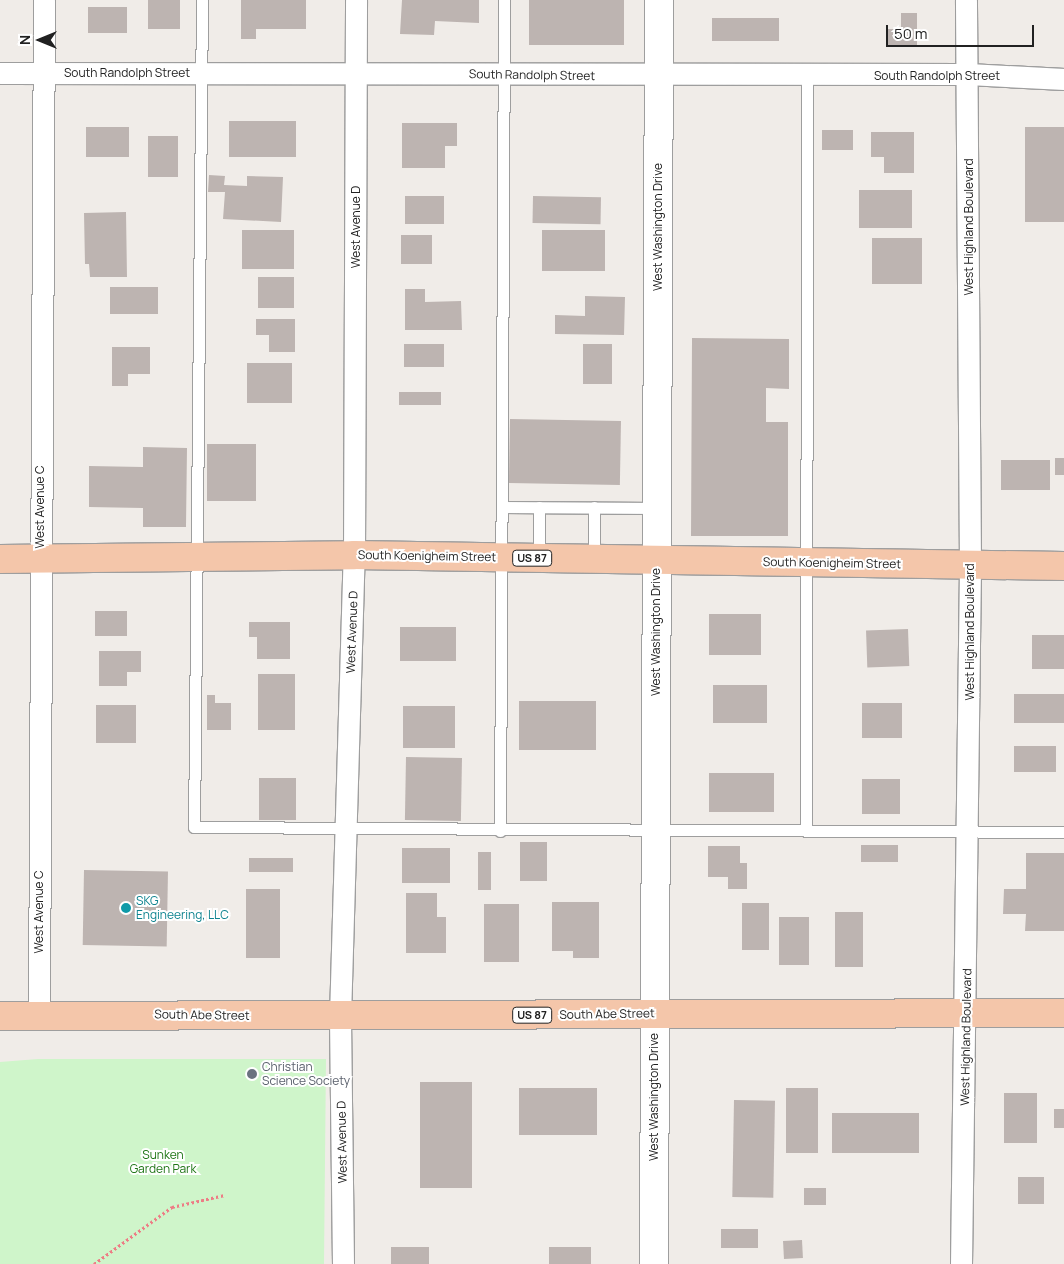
<!DOCTYPE html>
<style>
body{margin:0}
#map{position:relative;width:1064px;height:1264px;overflow:hidden;background:#f0ece8;font-family:Manrope,sans-serif}
div>[style]{position:absolute}
[style*='--x']{left:calc(var(--x)*1px);top:calc(var(--y)*1px);width:calc(var(--w)*1px);rotate:calc(var(--a)*1deg)}
.park>*{inset:0;background:#cff5ca}
.building>*{inset:0;background:#bdb4b1;transform-origin:0 0}
.path>*{height:3px;margin-top:-1.5px;transform-origin:0;background:repeating-linear-gradient(90deg,#ed7c85 0 2.5px,transparent 0 5px)}
.roads{filter:drop-shadow(1px 0 #9e9e9e) drop-shadow(-1px 0 #9e9e9e) drop-shadow(0 1px #9e9e9e) drop-shadow(0 -1px #9e9e9e)}
.service>*{height:11px;margin:-5.5px;padding:0 5.5px;transform-origin:5.5px;border-radius:5.5px;background:#fff}
.minor>*{height:21px;margin:-10.5px;padding:0 10.5px;transform-origin:10.5px;border-radius:10.5px;background:#fff}
.tertiary>*{height:28px;margin:-14px;padding:0 14px;transform-origin:14px;border-radius:14px;background:#fff}
.primary>*{height:28px;margin:-14px;padding:0 14px;transform-origin:14px;border-radius:14px;background:#f4c6aa}
.dots>*{width:14px;height:14px;translate:-50% -50%;box-sizing:border-box;border:2px solid #fff;border-radius:50%}
span{translate:-50% -50%;white-space:nowrap;text-align:center;line-height:1.15;-webkit-text-stroke:4px #fff;paint-order:stroke}
.shield-label span{padding:1px 4px;background:#fff;border:1px solid;border-radius:4px;-webkit-text-stroke-width:0}
.shield-label{font-size:11px;color:#212121;font-weight:700}
.street-label{font-size:12px;color:#212121}
.culture-label{font-size:12px;color:#0d838f}
.left{translate:0 -50%;text-align:left}
.worship-label{font-size:12px;color:#5b616d}
.park-label{font-size:12px;color:#207617}
.north{position:absolute;left:15px;top:15px;width:50px;height:50px;-webkit-text-stroke:4px #fff;paint-order:stroke;rotate:270deg;font-size:14px;font-weight:700;line-height:20px;text-align:center;color:#212121}
.north::after{content:'';display:block;margin:auto;width:18px;height:22px;background:#212121;clip-path:polygon(50% 0,100% 100%,50% 72%,0 100%)}
.scale{position:absolute;left:886px;top:25px;width:148px;height:22px;box-sizing:border-box;border:2px solid #212121;border-top:0;padding-left:6px;font-size:15px;line-height:18px;white-space:nowrap;color:#212121;-webkit-text-stroke:4px #fff;paint-order:stroke}
</style>
<div id="map">
<div class="park">
<div style="clip-path:polygon(38px 1059px,326px 1059px,324px 1264px,0 1264px,0 1062px)"></div>
</div>
<div class="building">
<div style="left:148px;top:0;width:32px;height:29px"></div>
<div style="clip-path:polygon(241px 0,306px 0,306px 29px,256px 29px,256px 39px,241px 39px)"></div>
<div style="clip-path:polygon(402px 0,479px 0,479px 23px,435px 21px,434px 35px,400px 34px)"></div>
<div style="left:529px;top:0;width:95px;height:45px"></div>
<div style="left:88px;top:7px;width:39px;height:26px"></div>
<div style="clip-path:polygon(901px 13px,917px 13px,917px 46px,888px 46px,888px 29px,901px 29px)"></div>
<div style="left:712px;top:18px;width:67px;height:23px"></div>
<div style="left:229px;top:121px;width:67px;height:36px"></div>
<div style="clip-path:polygon(402px 123px,457px 123px,457px 146px,445px 146px,445px 168px,402px 168px)"></div>
<div style="left:86px;top:127px;width:43px;height:30px"></div>
<div style="left:1025px;top:127px;width:39px;height:95px"></div>
<div style="left:822px;top:130px;width:31px;height:20px"></div>
<div style="clip-path:polygon(871px 132px,914px 132px,914px 173px,884px 173px,884px 157px,871px 157px)"></div>
<div style="left:148px;top:136px;width:30px;height:41px"></div>
<div style="clip-path:polygon(209px 175px,225px 176px,224px 185px,247px 186px,247px 176px,283px 177px,281px 222px,223px 219px,225px 192px,208px 192px)"></div>
<div style="left:859px;top:190px;width:53px;height:38px"></div>
<div style="left:405px;top:196px;width:39px;height:28px"></div>
<div style="left:533px;top:196px;width:68px;height:27px;rotate:1deg"></div>
<div style="clip-path:polygon(126px 212px,127px 277px,90px 277px,89px 264px,85px 264px,84px 213px)"></div>
<div style="left:242px;top:230px;width:52px;height:39px"></div>
<div style="left:542px;top:230px;width:63px;height:41px"></div>
<div style="left:401px;top:235px;width:31px;height:29px"></div>
<div style="left:872px;top:238px;width:50px;height:46px"></div>
<div style="left:258px;top:277px;width:36px;height:31px"></div>
<div style="left:110px;top:287px;width:48px;height:27px"></div>
<div style="clip-path:polygon(405px 289px,425px 289px,425px 302px,461px 301px,462px 330px,405px 330px)"></div>
<div style="clip-path:polygon(585px 296px,625px 297px,624px 335px,555px 334px,555px 315px,585px 316px)"></div>
<div style="clip-path:polygon(256px 319px,295px 319px,295px 352px,269px 352px,269px 335px,256px 335px)"></div>
<div style="clip-path:polygon(692px 338px,789px 339px,789px 389px,766px 388px,766px 422px,788px 422px,788px 536px,691px 536px)"></div>
<div style="left:404px;top:344px;width:40px;height:23px"></div>
<div style="left:583px;top:344px;width:29px;height:40px"></div>
<div style="clip-path:polygon(112px 347px,150px 347px,150px 374px,128px 374px,128px 386px,112px 386px)"></div>
<div style="left:247px;top:363px;width:45px;height:40px"></div>
<div style="left:399px;top:392px;width:42px;height:13px"></div>
<div style="left:510px;top:419px;width:111px;height:64px;rotate:1deg"></div>
<div style="left:207px;top:444px;width:49px;height:57px"></div>
<div style="clip-path:polygon(143px 447px,187px 448px,186px 527px,143px 527px,143px 508px,89px 507px,89px 466px,143px 467px)"></div>
<div style="left:1055px;top:458px;width:9px;height:17px"></div>
<div style="left:1001px;top:460px;width:49px;height:30px"></div>
<div style="left:95px;top:611px;width:32px;height:25px"></div>
<div style="left:709px;top:614px;width:52px;height:41px"></div>
<div style="clip-path:polygon(249px 622px,290px 622px,290px 659px,257px 659px,257px 637px,249px 637px)"></div>
<div style="left:400px;top:627px;width:56px;height:34px"></div>
<div style="left:908px;top:629px;width:37px;height:42px;rotate:88deg"></div>
<div style="left:1032px;top:635px;width:32px;height:34px"></div>
<div style="clip-path:polygon(99px 651px,141px 651px,141px 672px,127px 672px,127px 686px,99px 686px)"></div>
<div style="left:258px;top:674px;width:37px;height:56px"></div>
<div style="left:713px;top:685px;width:54px;height:38px"></div>
<div style="left:1014px;top:694px;width:50px;height:29px"></div>
<div style="clip-path:polygon(207px 695px,215px 695px,215px 703px,231px 703px,231px 730px,207px 730px)"></div>
<div style="left:519px;top:701px;width:77px;height:49px"></div>
<div style="left:862px;top:703px;width:40px;height:35px"></div>
<div style="left:96px;top:705px;width:40px;height:38px"></div>
<div style="left:403px;top:706px;width:52px;height:42px"></div>
<div style="left:1014px;top:746px;width:42px;height:26px"></div>
<div style="left:406px;top:757px;width:56px;height:63px;rotate:1deg"></div>
<div style="left:709px;top:773px;width:65px;height:39px"></div>
<div style="left:296px;top:778px;width:42px;height:37px;rotate:90deg"></div>
<div style="left:862px;top:779px;width:38px;height:35px"></div>
<div style="left:520px;top:842px;width:27px;height:39px"></div>
<div style="left:861px;top:845px;width:37px;height:17px"></div>
<div style="clip-path:polygon(708px 846px,740px 846px,740px 863px,747px 863px,747px 889px,728px 889px,728px 877px,708px 877px)"></div>
<div style="left:402px;top:848px;width:48px;height:35px"></div>
<div style="left:478px;top:852px;width:13px;height:38px"></div>
<div style="clip-path:polygon(1026px 853px,1064px 853px,1064px 931px,1025px 931px,1026px 914px,1003px 914px,1004px 889px,1026px 889px)"></div>
<div style="left:249px;top:858px;width:44px;height:14px"></div>
<div style="left:84px;top:870px;width:84px;height:75px;rotate:1deg"></div>
<div style="left:246px;top:889px;width:34px;height:69px"></div>
<div style="clip-path:polygon(406px 893px,437px 893px,437px 917px,446px 917px,446px 953px,406px 953px)"></div>
<div style="clip-path:polygon(552px 902px,599px 902px,599px 958px,573px 958px,573px 951px,552px 951px)"></div>
<div style="left:742px;top:903px;width:27px;height:47px"></div>
<div style="left:484px;top:904px;width:35px;height:58px"></div>
<div style="left:835px;top:912px;width:28px;height:55px"></div>
<div style="left:779px;top:917px;width:30px;height:48px"></div>
<div style="left:420px;top:1082px;width:52px;height:106px"></div>
<div style="left:519px;top:1088px;width:78px;height:47px"></div>
<div style="left:786px;top:1088px;width:32px;height:65px"></div>
<div style="left:1004px;top:1093px;width:33px;height:50px"></div>
<div style="left:734px;top:1100px;width:41px;height:97px;rotate:1deg"></div>
<div style="left:1054px;top:1109px;width:10px;height:19px"></div>
<div style="left:832px;top:1113px;width:87px;height:40px"></div>
<div style="left:1018px;top:1177px;width:26px;height:27px"></div>
<div style="left:804px;top:1188px;width:22px;height:17px"></div>
<div style="left:721px;top:1229px;width:37px;height:19px"></div>
<div style="left:802px;top:1240px;width:18px;height:19px;rotate:87deg"></div>
<div style="left:391px;top:1247px;width:38px;height:17px"></div>
<div style="left:549px;top:1247px;width:42px;height:17px"></div>
</div>
<div class="path">
<div style="--x:94;--y:1264;--w:97;--a:-36.2"></div>
<div style="--x:172;--y:1207;--w:54;--a:-12.8"></div>
</div>
<div class="roads">
<div class="service">
<div style="--x:202;--y:0;--w:827;--a:90.55"></div>
<div style="--x:194;--y:827;--w:870;--a:0.33"></div>
<div style="--x:502;--y:507;--w:155;--a:0.4"></div>
<div style="--x:539;--y:558;--w:51;--a:-90"></div>
<div style="--x:594;--y:559;--w:52;--a:-90"></div>
<div style="--x:500;--y:831;--w:831;--a:-89.72"></div>
<div style="--x:806;--y:831;--w:756;--a:-89.92"></div>
</div>
<div class="minor">
<div style="--x:0;--y:73;--w:968;--a:0.06"></div>
<div style="--x:968;--y:74;--w:96;--a:3"></div>
<div style="--x:39;--y:1014;--w:1014;--a:-89.72"></div>
<div style="--x:343;--y:1264;--w:247;--a:-90.7"></div>
<div style="--x:340;--y:1017;--w:462;--a:-88.3"></div>
<div style="--x:354;--y:555;--w:555;--a:-89.79"></div>
<div style="--x:961;--y:1264;--w:700;--a:-89.26"></div>
<div style="--x:970;--y:564;--w:564;--a:-90.41"></div>
</div>
<div class="tertiary">
<div style="--x:654;--y:1264;--w:1264;--a:-89.77"></div>
</div>
<div class="primary">
<div style="--x:0;--y:559;--w:354;--a:-0.6"></div>
<div style="--x:354;--y:555;--w:710;--a:0.89"></div>
<div style="--x:0;--y:1016;--w:1064;--a:-0.16"></div>
</div>
</div>
<div class="dots">
<div style="left:126px;top:908px;background:#0f9aa8"></div>
<div style="left:252px;top:1074px;background:#6b7280"></div>
</div>
<div class="shield-label">
<span style="left:532px;top:558px">US 87</span>
<span style="left:532px;top:1015px">US 87</span>
</div>
<div class="street-label">
<span style="left:127px;top:73px">South Randolph Street</span>
<span style="left:532px;top:75px;rotate:1deg">South Randolph Street</span>
<span style="left:937px;top:76px">South Randolph Street</span>
<span style="left:356px;top:227px;rotate:-90deg">West Avenue D</span>
<span style="left:658px;top:227px;rotate:-90deg">West Washington Drive</span>
<span style="left:969px;top:227px;rotate:-90deg">West Highland Boulevard</span>
<span style="left:40px;top:507px;rotate:-90deg">West Avenue C</span>
<span style="left:427px;top:556px;rotate:1deg">South Koenigheim Street</span>
<span style="left:832px;top:563px;rotate:1deg">South Koenigheim Street</span>
<span style="left:352px;top:632px;rotate:-88deg">West Avenue D</span>
<span style="left:656px;top:632px;rotate:-90deg">West Washington Drive</span>
<span style="left:970px;top:632px;rotate:-90deg">West Highland Boulevard</span>
<span style="left:39px;top:912px;rotate:-90deg">West Avenue C</span>
<span style="left:607px;top:1014px;rotate:-1deg">South Abe Street</span>
<span style="left:202px;top:1015px;rotate:1deg">South Abe Street</span>
<span style="left:966px;top:1037px;rotate:-89deg">West Highland Boulevard</span>
<span style="left:654px;top:1097px;rotate:-90deg">West Washington Drive</span>
<span style="left:342px;top:1142px;rotate:-91deg">West Avenue D</span>
</div>
<div class="culture-label">
<span class="left" style="left:136px;top:908px">SKG<br>Engineering, LLC</span>
</div>
<div class="worship-label">
<span class="left" style="left:262px;top:1074px">Christian<br>Science Society</span>
</div>
<div class="park-label">
<span style="left:163px;top:1162px">Sunken<br>Garden Park</span>
</div>
<div class="north">N</div>
<div class="scale">50 m</div>
</div>
